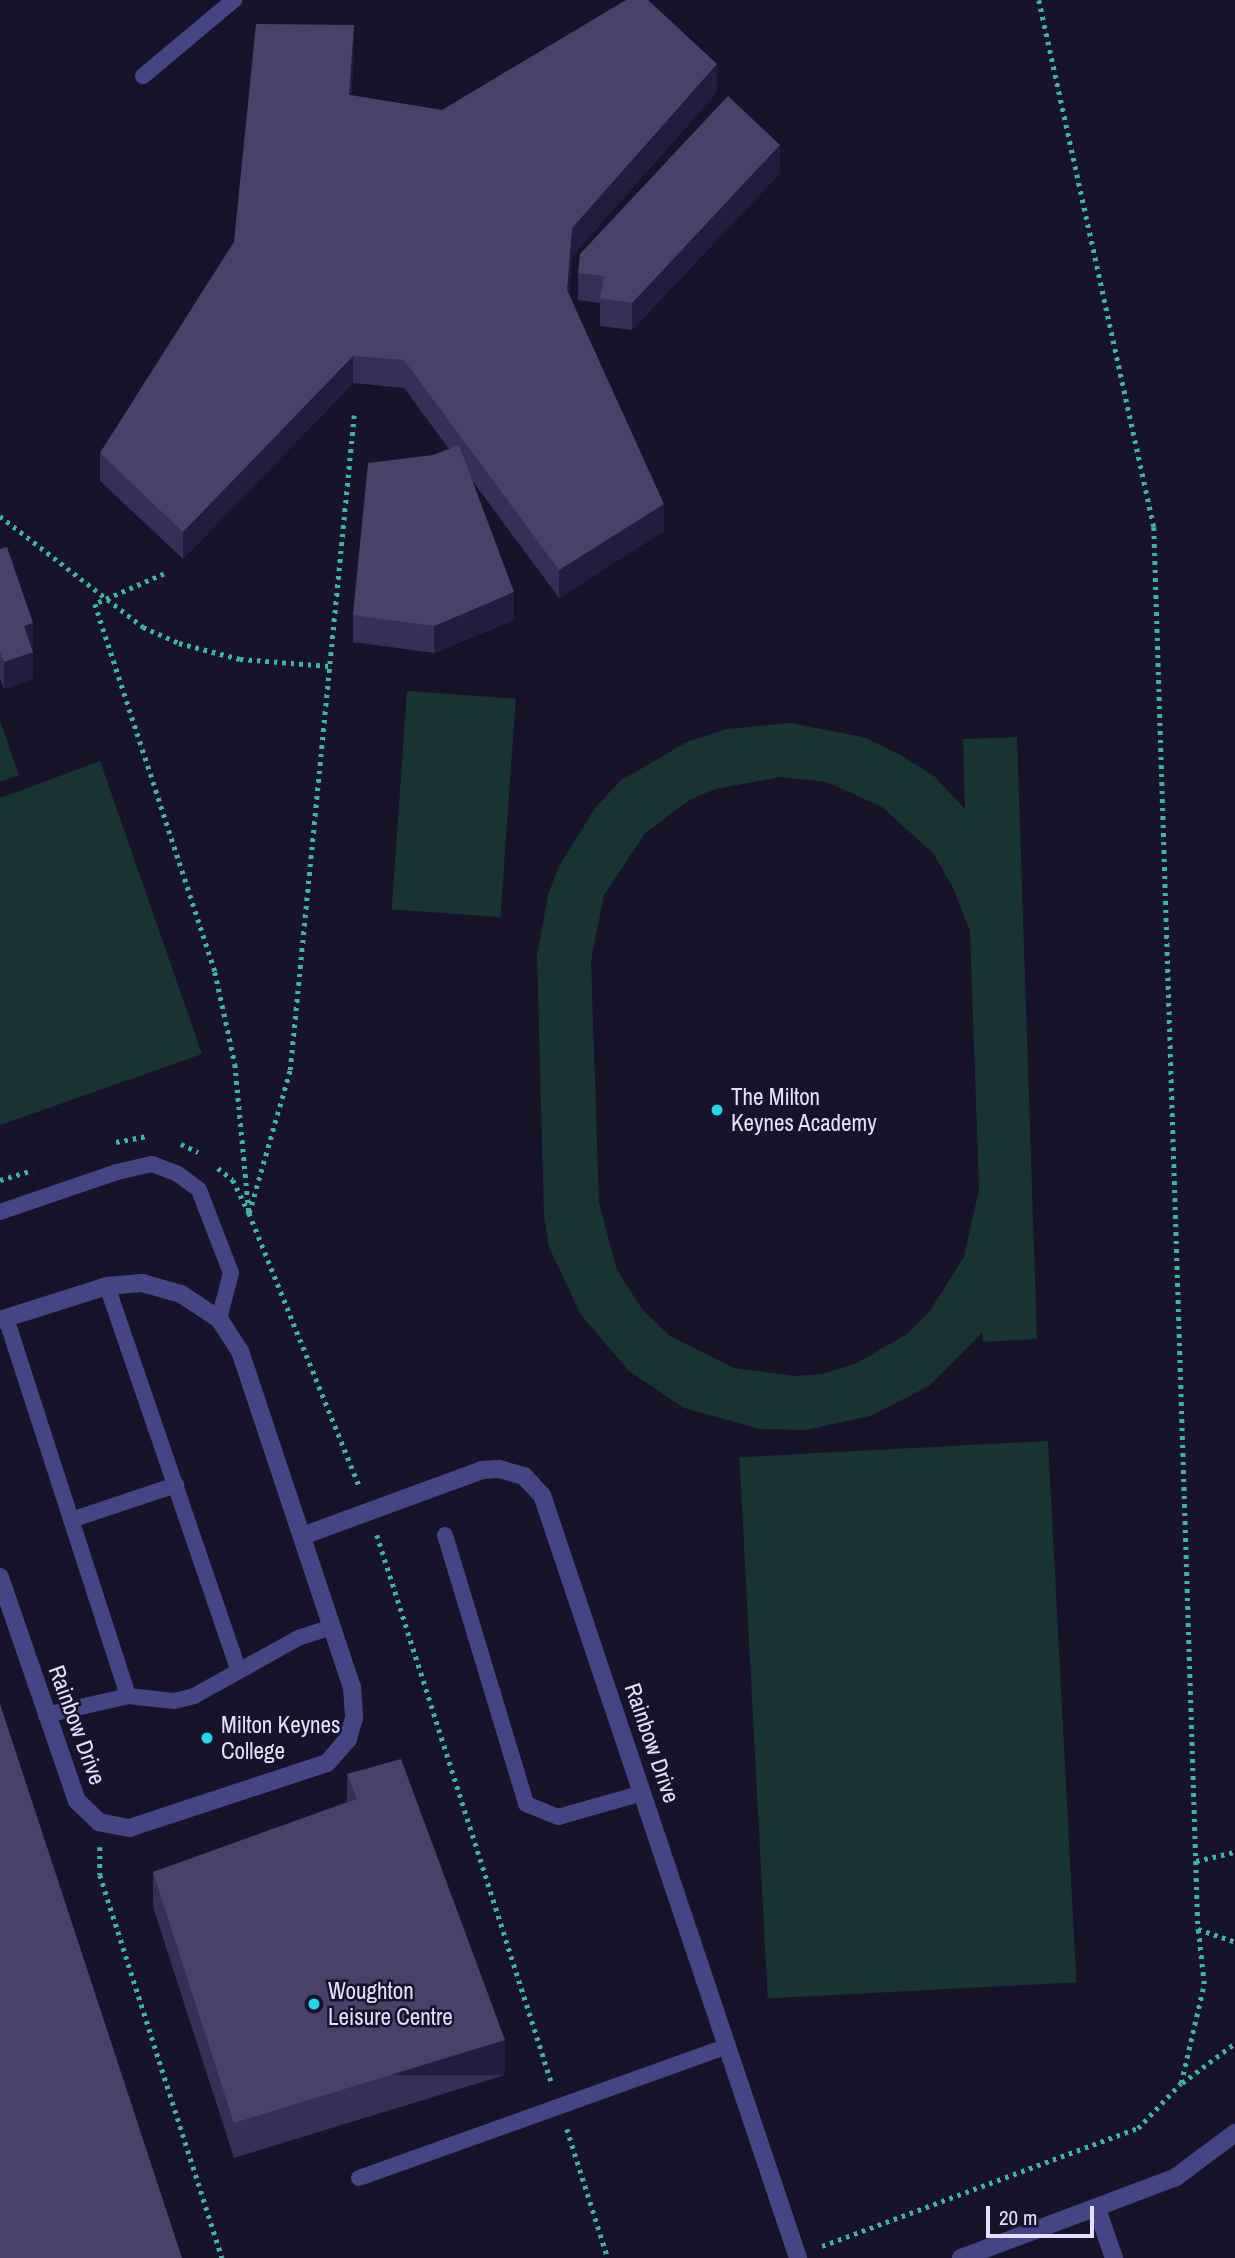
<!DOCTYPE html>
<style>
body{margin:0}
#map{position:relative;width:1235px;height:2258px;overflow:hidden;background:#17142a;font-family:"Archivo Narrow",sans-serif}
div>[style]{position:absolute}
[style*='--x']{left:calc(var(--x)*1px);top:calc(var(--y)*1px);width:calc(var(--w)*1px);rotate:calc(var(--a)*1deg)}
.green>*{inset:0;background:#173432;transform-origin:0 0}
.path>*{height:4.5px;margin-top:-2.25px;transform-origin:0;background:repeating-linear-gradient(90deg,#3db3aa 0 3.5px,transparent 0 8.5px)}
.lane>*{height:16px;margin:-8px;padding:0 8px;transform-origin:8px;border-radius:8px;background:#454485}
.street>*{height:18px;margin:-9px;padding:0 9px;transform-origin:9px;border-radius:9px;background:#454485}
.wall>*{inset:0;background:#362f56}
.shaded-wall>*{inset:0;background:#221c3d;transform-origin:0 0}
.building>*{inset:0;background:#494268}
.dots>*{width:19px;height:19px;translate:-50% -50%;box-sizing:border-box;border:4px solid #17142a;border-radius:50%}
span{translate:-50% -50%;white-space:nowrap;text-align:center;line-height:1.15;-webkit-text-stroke:5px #17142a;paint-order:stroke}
.poi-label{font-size:23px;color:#e3e0fc}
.left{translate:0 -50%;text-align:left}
.street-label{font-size:23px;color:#e3e0fc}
.scale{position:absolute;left:986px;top:2206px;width:108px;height:32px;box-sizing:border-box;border:4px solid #e3e0fc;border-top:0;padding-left:9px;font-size:21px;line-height:24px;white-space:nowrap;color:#e3e0fc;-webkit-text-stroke:5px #17142a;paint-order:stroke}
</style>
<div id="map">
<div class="green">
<div style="left:407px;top:691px;width:109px;height:219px;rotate:4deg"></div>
<div style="clip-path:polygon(0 721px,19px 775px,0 782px)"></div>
<div style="clip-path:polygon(evenodd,790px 723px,863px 737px,899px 754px,934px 776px,965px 809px,963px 739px,1017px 737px,1037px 1339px,983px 1342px,982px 1333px,929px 1386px,870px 1416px,806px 1430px,760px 1429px,684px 1408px,629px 1371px,581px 1315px,549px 1247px,544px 1216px,537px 955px,548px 895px,559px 866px,595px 808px,620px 781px,687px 742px,727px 729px,790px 723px,781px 777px,827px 782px,882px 807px,934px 854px,954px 890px,970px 931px,979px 1189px,964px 1257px,929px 1312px,907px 1334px,857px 1363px,823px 1374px,795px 1376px,734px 1368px,670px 1336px,642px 1309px,617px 1270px,599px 1203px,591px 961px,604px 895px,645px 833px,689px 800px,715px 789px,781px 777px)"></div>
<div style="clip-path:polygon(100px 761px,202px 1054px,0 1125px,0 798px)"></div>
<div style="left:1048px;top:1441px;width:542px;height:309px;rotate:87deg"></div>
</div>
<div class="path">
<div style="--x:1039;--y:0;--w:539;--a:77.69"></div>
<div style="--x:1154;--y:527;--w:1403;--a:88.2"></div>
<div style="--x:1198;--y:1929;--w:39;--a:19"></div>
<div style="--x:0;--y:516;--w:181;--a:37.8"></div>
<div style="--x:143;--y:627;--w:39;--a:24"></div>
<div style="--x:179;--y:643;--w:63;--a:14.7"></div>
<div style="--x:240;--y:659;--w:89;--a:4.5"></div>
<div style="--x:164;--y:574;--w:75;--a:156.5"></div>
<div style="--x:95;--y:604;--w:387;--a:71.9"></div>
<div style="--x:215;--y:972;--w:94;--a:77.7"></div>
<div style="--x:235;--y:1064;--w:150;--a:84.6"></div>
<div style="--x:249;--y:1213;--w:149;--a:-74"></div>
<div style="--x:290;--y:1070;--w:658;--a:-84.42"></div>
<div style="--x:116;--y:1142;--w:33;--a:-11"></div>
<div style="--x:181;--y:1144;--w:19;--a:25"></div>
<div style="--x:218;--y:1168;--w:19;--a:39"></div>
<div style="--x:233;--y:1180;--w:37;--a:64"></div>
<div style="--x:249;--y:1213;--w:297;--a:68"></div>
<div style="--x:0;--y:1180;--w:34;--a:-17"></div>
<div style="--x:377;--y:1535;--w:573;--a:72.32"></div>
<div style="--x:100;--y:1847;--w:28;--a:90"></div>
<div style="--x:100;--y:1875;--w:402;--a:72.3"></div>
<div style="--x:1196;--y:1861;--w:40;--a:-13"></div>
<div style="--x:1182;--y:2083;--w:66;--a:-37"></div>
<div style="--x:567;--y:2129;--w:135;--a:72.4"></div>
<div style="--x:822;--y:2246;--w:337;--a:-20.5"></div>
<div style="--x:1138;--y:2128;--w:62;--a:-46.3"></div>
<div style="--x:1181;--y:2083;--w:102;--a:-76.9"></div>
<div style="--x:1204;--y:1984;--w:55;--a:-96.2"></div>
</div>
<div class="lane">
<div style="--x:143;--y:76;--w:119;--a:-39.9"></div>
<div style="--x:0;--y:1212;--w:124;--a:-18.9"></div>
<div style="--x:117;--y:1172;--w:36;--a:-13"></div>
<div style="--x:152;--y:1164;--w:28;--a:21"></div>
<div style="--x:178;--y:1174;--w:26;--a:37"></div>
<div style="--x:199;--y:1190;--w:89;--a:68.9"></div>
<div style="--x:231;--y:1273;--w:48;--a:104.6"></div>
<div style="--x:107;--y:1286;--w:407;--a:71.1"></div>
<div style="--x:6;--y:1318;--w:397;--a:72.1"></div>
<div style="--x:71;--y:1520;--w:111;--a:-18.4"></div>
<div style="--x:445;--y:1535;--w:281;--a:73.2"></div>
<div style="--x:526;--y:1804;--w:35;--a:22"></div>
<div style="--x:558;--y:1817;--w:88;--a:-15.8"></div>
<div style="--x:46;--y:1715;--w:84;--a:-13"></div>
<div style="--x:128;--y:1696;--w:46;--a:6.2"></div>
<div style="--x:174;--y:1701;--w:21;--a:-14"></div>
<div style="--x:194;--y:1696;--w:119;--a:-29.1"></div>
<div style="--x:298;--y:1638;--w:36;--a:-18"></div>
<div style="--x:359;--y:2178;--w:391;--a:-19.7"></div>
</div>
<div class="street">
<div style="--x:0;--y:1320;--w:112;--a:-17.6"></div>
<div style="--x:107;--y:1286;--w:35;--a:-5"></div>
<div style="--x:142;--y:1283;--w:41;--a:15.8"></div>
<div style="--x:181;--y:1294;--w:45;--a:33.3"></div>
<div style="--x:219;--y:1319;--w:38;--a:57"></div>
<div style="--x:240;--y:1351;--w:354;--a:71.6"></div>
<div style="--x:352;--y:1687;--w:31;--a:86"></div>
<div style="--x:354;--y:1718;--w:22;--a:106"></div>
<div style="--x:348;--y:1739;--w:32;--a:131"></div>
<div style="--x:327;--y:1763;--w:208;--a:161.8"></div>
<div style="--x:129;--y:1828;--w:31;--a:-169"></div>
<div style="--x:99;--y:1822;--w:30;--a:-136"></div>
<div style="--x:77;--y:1801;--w:237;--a:-109"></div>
<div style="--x:302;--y:1536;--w:192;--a:-20.1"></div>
<div style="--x:482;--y:1470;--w:17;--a:-3"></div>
<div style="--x:499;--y:1469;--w:26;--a:16"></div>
<div style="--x:524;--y:1476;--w:26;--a:47"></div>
<div style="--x:542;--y:1495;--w:805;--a:71.45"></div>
<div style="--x:1097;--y:2209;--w:52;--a:70.9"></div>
<div style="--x:961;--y:2258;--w:230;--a:-20.6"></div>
<div style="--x:1176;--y:2177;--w:74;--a:-36.7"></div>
</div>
<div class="wall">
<div style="clip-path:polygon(354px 53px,351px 95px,442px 110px,717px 92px,572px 256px,569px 294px,664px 531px,559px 598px,471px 479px,514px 620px,434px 653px,353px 642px,353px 615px,433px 455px,449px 449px,404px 388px,353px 383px,183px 559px,100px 481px,100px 453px)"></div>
<div style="clip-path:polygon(780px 173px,632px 330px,600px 326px,600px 303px,578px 300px,578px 273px)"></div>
<div style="clip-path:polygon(0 549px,33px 651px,33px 679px,4px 689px,0 678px)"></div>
<div style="clip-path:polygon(347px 1774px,505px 2075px,234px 2158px,153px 1907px,153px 1872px,347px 1802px)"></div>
</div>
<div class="shaded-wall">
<div style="clip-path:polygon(354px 25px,354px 53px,349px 122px,349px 95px)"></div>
<div style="clip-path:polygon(717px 64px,717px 92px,572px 256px,567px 317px,567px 290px,572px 228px)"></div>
<div style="clip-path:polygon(780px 145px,780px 173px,632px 330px,632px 303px)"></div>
<div style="clip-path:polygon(353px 356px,353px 383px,183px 559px,183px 532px)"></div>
<div style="clip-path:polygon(664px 504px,664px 531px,559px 598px,559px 570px)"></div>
<div style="clip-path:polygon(514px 592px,514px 620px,434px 653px,434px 626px)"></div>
<div style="clip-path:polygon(33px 623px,33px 651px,24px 654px,24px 626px)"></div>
<div style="clip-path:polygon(33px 652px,33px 679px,4px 689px,4px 662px)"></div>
<div style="left:505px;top:2040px;width:35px;height:283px;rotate:90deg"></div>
</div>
<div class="building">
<div style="clip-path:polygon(626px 0,648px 0,717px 64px,572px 228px,567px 290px,664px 504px,559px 570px,404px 360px,353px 356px,183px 532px,100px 453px,234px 242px,256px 24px,354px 25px,349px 95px,442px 110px)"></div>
<div style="clip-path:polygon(728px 96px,780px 145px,632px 303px,600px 298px,604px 276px,578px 273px,580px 254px)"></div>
<div style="clip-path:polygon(459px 445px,514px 592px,434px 626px,353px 615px,368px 463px,433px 455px)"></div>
<div style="clip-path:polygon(7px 547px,33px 623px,24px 626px,33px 652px,4px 662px,0 651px,0 549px)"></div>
<div style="clip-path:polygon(0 1704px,182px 2258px,0 2258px)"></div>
<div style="clip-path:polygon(401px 1759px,505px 2040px,234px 2123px,153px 1872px,357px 1799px,347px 1774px)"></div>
</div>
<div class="dots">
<div style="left:717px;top:1110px;background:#1ed9ea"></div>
<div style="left:207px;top:1738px;background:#1ed9ea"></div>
<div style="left:314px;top:2004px;background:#1ed9ea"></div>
</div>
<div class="poi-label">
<span class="left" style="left:731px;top:1110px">The Milton<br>Keynes Academy</span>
<span class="left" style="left:221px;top:1738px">Milton Keynes<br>College</span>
<span class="left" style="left:328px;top:2004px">Woughton<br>Leisure Centre</span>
</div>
<div class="street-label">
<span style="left:77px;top:1725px;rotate:70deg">Rainbow Drive</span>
<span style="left:652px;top:1743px;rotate:71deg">Rainbow Drive</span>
</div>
<div class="scale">20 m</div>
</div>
